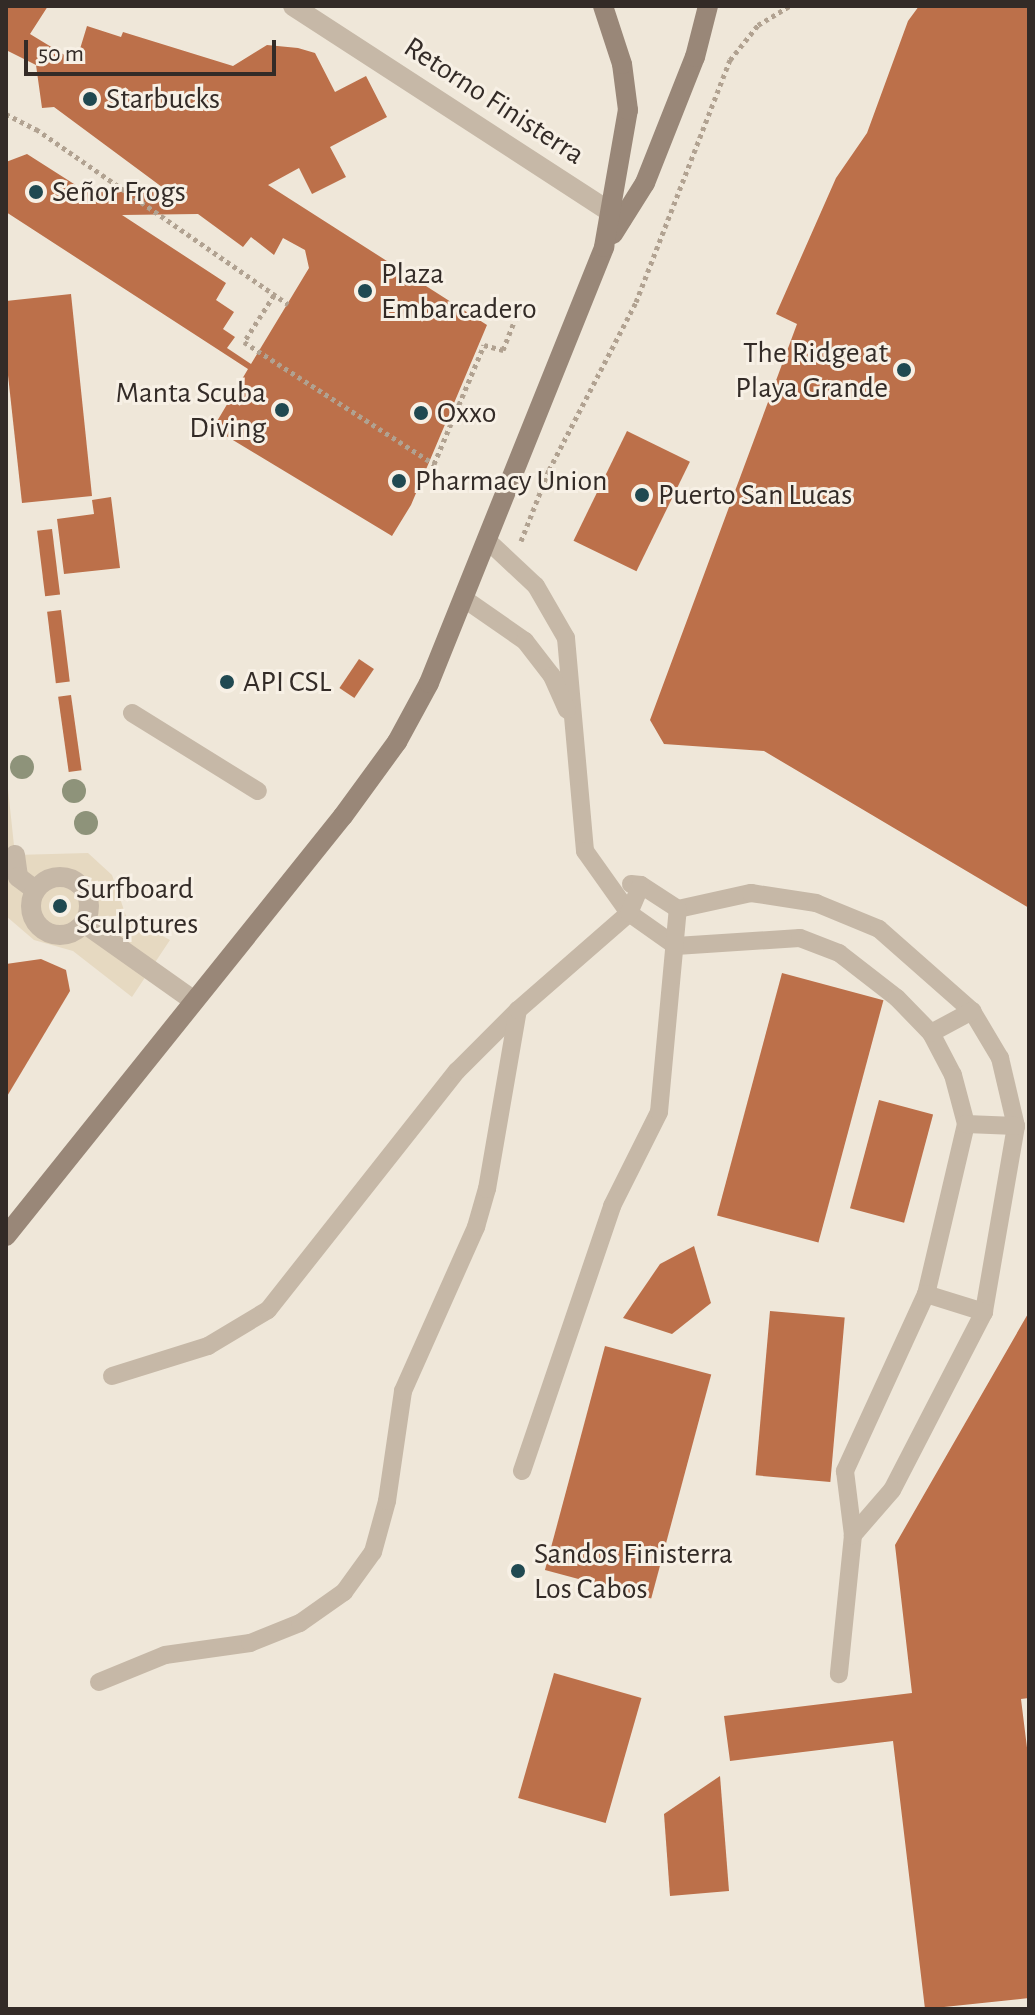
<!DOCTYPE html>
<meta charset="utf-8">
<style>
body{margin:0}
#map{position:relative;width:1035px;height:2015px;overflow:hidden;background:#efe7d9;font-family:"Alegreya Sans",sans-serif}
div>[style]{position:absolute}
[style*='--x']{left:calc(var(--x)*1px);top:calc(var(--y)*1px);width:calc(var(--w)*1px);rotate:calc(var(--a)*1deg)}
.plaza>*{inset:0;background:#e6d9c1}
.building>*{inset:0;background:#bc704a;transform-origin:0 0}
.path>*{height:5px;margin-top:-2.5px;transform-origin:0;background:repeating-linear-gradient(90deg,#b1a291 0 4px,transparent 0 8px)}
.service>*{height:18px;margin:-9px;padding:0 9px;transform-origin:9px;border-radius:9px;background:#c6b8a7}
.pedestrian>*{height:20px;margin:-10px;padding:0 10px;transform-origin:10px;border-radius:10px;background:#c6b8a7}
.pedestrian>.ring{margin:-10px;padding:0;box-sizing:content-box;background:none;border:20px solid #c6b8a7;border-radius:50%}
.minor>*{height:20px;margin:-10px;padding:0 10px;transform-origin:10px;border-radius:10px;background:#c6b8a7}
.secondary>*{height:20px;margin:-10px;padding:0 10px;transform-origin:10px;border-radius:10px;background:#998778}
.trees>*{width:24px;height:24px;margin:-12px;border-radius:50%;background:#8e937a}
.dots>*{width:22px;height:22px;translate:-50% -50%;box-sizing:border-box;border:4px solid #f7f0e5;border-radius:50%}
span{translate:-50% -50%;white-space:nowrap;text-align:center;line-height:1.15;-webkit-text-stroke:6px #f7f0e5;paint-order:stroke}
.poi-label{font-size:30px;color:#332b27}
.left{translate:0 -50%;text-align:left}
.right{translate:-100% -50%;text-align:right}
.street-label{font-size:30px;color:#332b27}
.frame{position:absolute;inset:0;border:8px solid #332b27;pointer-events:none}
.scale{position:absolute;left:24px;top:40px;width:252px;height:36px;box-sizing:border-box;border:4px solid #332b27;border-top:0;padding-left:10px;font-size:24px;line-height:28px;white-space:nowrap;color:#332b27;-webkit-text-stroke:6px #f7f0e5;paint-order:stroke}
</style>
<div id="map">
<div class="plaza">
<div style="clip-path:polygon(6px 770px,15px 855px,88px 853px,112px 875px,126px 916px,170px 940px,132px 997px,73px 951px,34px 940px,6px 916px)"></div>
</div>
<div class="building">
<div style="clip-path:polygon(evenodd,6px 6px,48px 6px,30px 34px,76px 62px,87px 26px,121px 37px,123px 32px,233px 66px,267px 45px,298px 48px,315px 53px,335px 92px,366px 76px,387px 117px,330px 147px,346px 177px,312px 194px,299px 168px,268px 185px,487px 325px,411px 505px,392px 536px,213px 428px,248px 369px,6px 212px,6px 162px,27px 154px,85px 191px,166px 190px,54px 107px,42px 108px,36px 65px,6px 50px,6px 6px,198px 214px,243px 247px,251px 237px,274px 255px,283px 238px,305px 250px,309px 268px,251px 364px,227px 348px,235px 337px,223px 329px,234px 312px,216px 300px,226px 283px,122px 215px,198px 214px)"></div>
<div style="clip-path:polygon(919px 6px,1029px 6px,1029px 908px,764px 751px,664px 744px,650px 720px,797px 324px,776px 314px,836px 178px,867px 133px,908px 21px)"></div>
<div style="clip-path:polygon(71px 294px,92px 496px,22px 503px,6px 357px,6px 301px)"></div>
<div style="left:627px;top:431px;width:70px;height:122px;rotate:26deg"></div>
<div style="clip-path:polygon(111px 497px,120px 568px,64px 574px,57px 519px,94px 514px,92px 500px)"></div>
<div style="left:52px;top:529px;width:66px;height:15px;rotate:83deg"></div>
<div style="left:61px;top:610px;width:72px;height:14px;rotate:83deg"></div>
<div style="left:359px;top:659px;width:18px;height:35px;rotate:34deg"></div>
<div style="left:71px;top:695px;width:76px;height:13px;rotate:82deg"></div>
<div style="clip-path:polygon(41px 959px,66px 970px,70px 991px,6px 1098px,6px 964px)"></div>
<div style="left:782px;top:973px;width:105px;height:251px;rotate:15deg"></div>
<div style="left:879px;top:1100px;width:56px;height:112px;rotate:15deg"></div>
<div style="clip-path:polygon(694px 1246px,711px 1303px,672px 1334px,623px 1318px,660px 1264px)"></div>
<div style="left:770px;top:1311px;width:75px;height:165px;rotate:5deg"></div>
<div style="clip-path:polygon(1029px 1312px,1029px 1698px,1021px 1699px,1029px 1764px,1029px 1998px,925px 2009px,893px 1741px,730px 1761px,724px 1716px,912px 1693px,895px 1545px)"></div>
<div style="left:605px;top:1346px;width:110px;height:232px;rotate:15deg"></div>
<div style="left:554px;top:1673px;width:91px;height:130px;rotate:16deg"></div>
<div style="clip-path:polygon(720px 1776px,729px 1891px,670px 1896px,664px 1814px)"></div>
</div>
<div class="path">
<div style="--x:6;--y:114;--w:34;--a:27"></div>
<div style="--x:36;--y:129;--w:307;--a:34.8"></div>
<div style="--x:274;--y:295;--w:56;--a:122.6"></div>
<div style="--x:244;--y:342;--w:226;--a:32.7"></div>
<div style="--x:434;--y:464;--w:129;--a:-67.2"></div>
<div style="--x:484;--y:345;--w:20;--a:15"></div>
<div style="--x:503;--y:350;--w:49;--a:-68.6"></div>
<div style="--x:521;--y:541;--w:76;--a:-68.5"></div>
<div style="--x:549;--y:470;--w:189;--a:-62.6"></div>
<div style="--x:636;--y:302;--w:260;--a:-68.8"></div>
<div style="--x:730;--y:60;--w:45;--a:-51.3"></div>
<div style="--x:758;--y:25;--w:37;--a:-31"></div>
</div>
<div class="service">
<div style="--x:489;--y:542;--w:64;--a:43.1"></div>
<div style="--x:536;--y:586;--w:60;--a:60"></div>
<div style="--x:566;--y:638;--w:214;--a:84.9"></div>
<div style="--x:585;--y:851;--w:76;--a:54.6"></div>
<div style="--x:629;--y:913;--w:57;--a:35.1"></div>
<div style="--x:676;--y:946;--w:124;--a:-3.7"></div>
<div style="--x:800;--y:938;--w:42;--a:21"></div>
<div style="--x:839;--y:953;--w:73;--a:37.8"></div>
<div style="--x:897;--y:998;--w:49;--a:45.8"></div>
<div style="--x:931;--y:1033;--w:47;--a:62.4"></div>
<div style="--x:953;--y:1075;--w:51;--a:75.1"></div>
<div style="--x:966;--y:1124;--w:175;--a:103.2"></div>
<div style="--x:926;--y:1294;--w:195;--a:114.6"></div>
<div style="--x:845;--y:1471;--w:64;--a:82.9"></div>
<div style="--x:853;--y:1535;--w:140;--a:95.8"></div>
<div style="--x:466;--y:600;--w:72;--a:34.8"></div>
<div style="--x:525;--y:641;--w:44;--a:52.4"></div>
<div style="--x:552;--y:676;--w:37;--a:66"></div>
<div style="--x:132;--y:713;--w:148;--a:31.8"></div>
<div style="--x:631;--y:884;--w:10;--a:6"></div>
<div style="--x:641;--y:885;--w:44;--a:33"></div>
<div style="--x:678;--y:909;--w:75;--a:-12.4"></div>
<div style="--x:751;--y:893;--w:66;--a:8.7"></div>
<div style="--x:816;--y:903;--w:68;--a:22.4"></div>
<div style="--x:879;--y:929;--w:124;--a:41.4"></div>
<div style="--x:972;--y:1011;--w:55;--a:59.2"></div>
<div style="--x:1000;--y:1058;--w:70;--a:76.8"></div>
<div style="--x:1016;--y:1126;--w:189;--a:99.8"></div>
<div style="--x:984;--y:1312;--w:200;--a:117.3"></div>
<div style="--x:892;--y:1490;--w:60;--a:130.9"></div>
<div style="--x:931;--y:1033;--w:47;--a:-28.2"></div>
<div style="--x:966;--y:1124;--w:50;--a:2.3"></div>
<div style="--x:926;--y:1294;--w:61;--a:17.2"></div>
<div style="--x:112;--y:1376;--w:101;--a:-17.4"></div>
<div style="--x:208;--y:1346;--w:70;--a:-31"></div>
<div style="--x:268;--y:1310;--w:305;--a:-51.7"></div>
<div style="--x:457;--y:1071;--w:86;--a:-45"></div>
<div style="--x:522;--y:1471;--w:280;--a:-71.2"></div>
<div style="--x:612;--y:1206;--w:105;--a:-63.4"></div>
<div style="--x:659;--y:1112;--w:204;--a:-84.7"></div>
<div style="--x:99;--y:1682;--w:71;--a:-22.2"></div>
<div style="--x:165;--y:1655;--w:86;--a:-8"></div>
<div style="--x:250;--y:1643;--w:54;--a:-21.8"></div>
<div style="--x:300;--y:1623;--w:54;--a:-35.2"></div>
<div style="--x:344;--y:1592;--w:49;--a:-54.1"></div>
<div style="--x:373;--y:1552;--w:53;--a:-74.6"></div>
<div style="--x:387;--y:1501;--w:111;--a:-81.7"></div>
<div style="--x:403;--y:1391;--w:180;--a:-66"></div>
<div style="--x:476;--y:1227;--w:40;--a:-74"></div>
<div style="--x:487;--y:1189;--w:182;--a:-80.2"></div>
<div style="--x:518;--y:1010;--w:147;--a:-41.1"></div>
<div style="--x:629;--y:913;--w:30;--a:-67"></div>
</div>
<div class="pedestrian">
<div style="--x:15;--y:855;--w:22;--a:82"></div>
<div style="--x:18;--y:877;--w:21;--a:37"></div>
<div class="ring" style="left:31px;top:877px;width:38px;height:38px"></div>
<div style="--x:84;--y:923;--w:135;--a:35.3"></div>
</div>
<div class="minor">
<div style="--x:293;--y:6;--w:392;--a:33"></div>
</div>
<div class="secondary">
<div style="--x:613;--y:234;--w:60;--a:-57.9"></div>
<div style="--x:645;--y:183;--w:136;--a:-68.4"></div>
<div style="--x:695;--y:57;--w:53;--a:-75.7"></div>
<div style="--x:6;--y:1236;--w:538;--a:-51.26"></div>
<div style="--x:343;--y:816;--w:92;--a:-53.9"></div>
<div style="--x:397;--y:742;--w:67;--a:-61.5"></div>
<div style="--x:429;--y:683;--w:470;--a:-68.1"></div>
<div style="--x:604;--y:247;--w:139;--a:-80.1"></div>
<div style="--x:628;--y:110;--w:46;--a:-97.4"></div>
<div style="--x:622;--y:64;--w:61;--a:-108.1"></div>
</div>
<div class="trees">
<div style="left:22px;top:767px"></div>
<div style="left:74px;top:791px"></div>
<div style="left:86px;top:823px"></div>
</div>
<div class="dots">
<div style="left:90px;top:99px;background:#204951"></div>
<div style="left:36px;top:192px;background:#204951"></div>
<div style="left:365px;top:291px;background:#204951"></div>
<div style="left:904px;top:370px;background:#204951"></div>
<div style="left:282px;top:410px;background:#204951"></div>
<div style="left:421px;top:413px;background:#204951"></div>
<div style="left:399px;top:481px;background:#204951"></div>
<div style="left:642px;top:495px;background:#204951"></div>
<div style="left:227px;top:682px;background:#204951"></div>
<div style="left:60px;top:906px;background:#204951"></div>
<div style="left:518px;top:1571px;background:#204951"></div>
</div>
<div class="poi-label">
<span class="left" style="left:106px;top:99px">Starbucks</span>
<span class="left" style="left:52px;top:192px">Señor Frogs</span>
<span class="left" style="left:381px;top:291px">Plaza<br>Embarcadero</span>
<span class="right" style="left:888px;top:370px">The Ridge at<br>Playa Grande</span>
<span class="right" style="left:266px;top:410px">Manta Scuba<br>Diving</span>
<span class="left" style="left:437px;top:413px">Oxxo</span>
<span class="left" style="left:415px;top:481px">Pharmacy Union</span>
<span class="left" style="left:658px;top:495px">Puerto San Lucas</span>
<span class="left" style="left:243px;top:682px">API CSL</span>
<span class="left" style="left:76px;top:906px">Surfboard<br>Sculptures</span>
<span class="left" style="left:534px;top:1571px">Sandos Finisterra<br>Los Cabos</span>
</div>
<div class="street-label">
<span style="left:494px;top:101px;rotate:33deg">Retorno Finisterra</span>
</div>
<div class="frame"></div>
<div class="scale">50 m</div>
</div>
